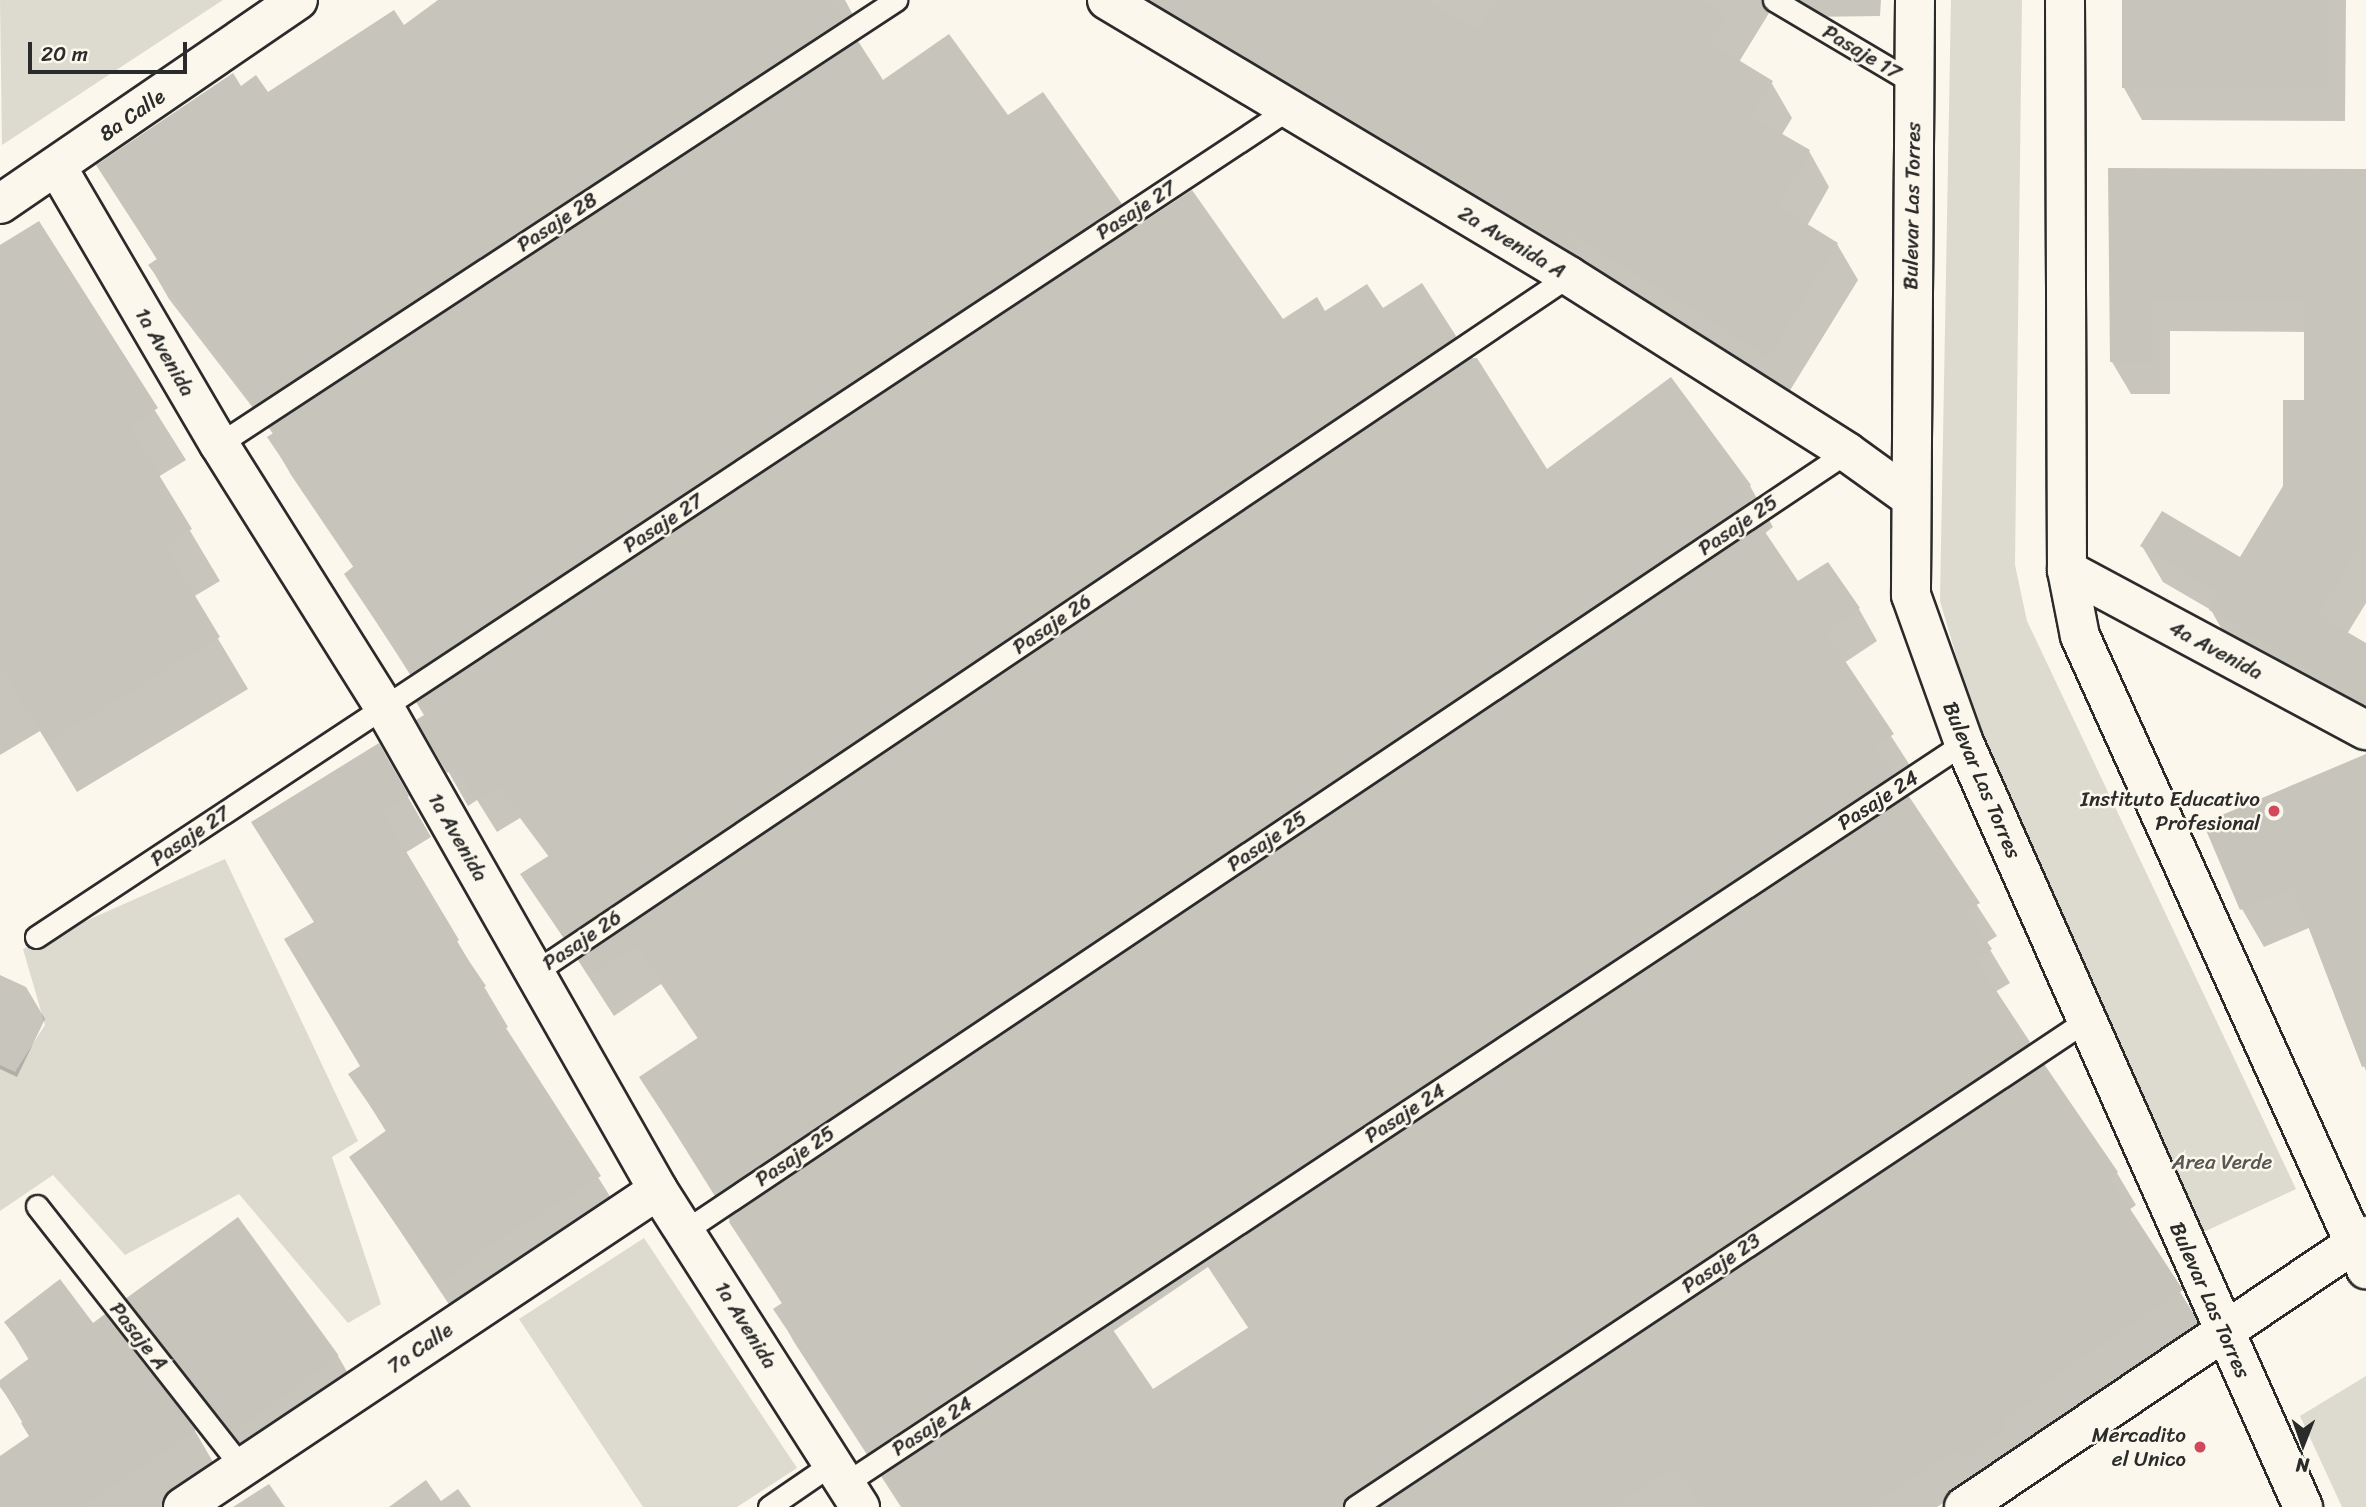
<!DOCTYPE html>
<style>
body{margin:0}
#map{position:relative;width:2366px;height:1507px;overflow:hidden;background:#fbf7ec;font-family:Sriracha,sans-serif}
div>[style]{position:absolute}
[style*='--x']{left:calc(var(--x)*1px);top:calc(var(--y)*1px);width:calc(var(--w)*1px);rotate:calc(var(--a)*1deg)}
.green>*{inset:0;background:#dddad0}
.shadow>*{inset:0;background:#0003}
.building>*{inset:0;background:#c7c4bc;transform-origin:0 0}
.roads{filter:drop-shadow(2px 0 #2b2b2b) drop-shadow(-2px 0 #2b2b2b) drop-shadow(0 2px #2b2b2b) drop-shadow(0 -2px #2b2b2b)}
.service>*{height:21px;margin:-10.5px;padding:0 10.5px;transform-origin:10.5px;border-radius:10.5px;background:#fbf7ec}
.minor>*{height:38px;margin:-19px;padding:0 19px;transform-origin:19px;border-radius:19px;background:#fbf7ec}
.tertiary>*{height:38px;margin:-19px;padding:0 19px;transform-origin:19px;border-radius:19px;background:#fbf7ec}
.dots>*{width:19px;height:19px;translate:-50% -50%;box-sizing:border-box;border:4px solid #fbf7ec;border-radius:50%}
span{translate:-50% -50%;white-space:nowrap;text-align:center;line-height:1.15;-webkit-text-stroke:5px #fbf7ec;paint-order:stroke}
.street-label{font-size:21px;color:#2b2b2b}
.poi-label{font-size:21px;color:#2b2b2b}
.right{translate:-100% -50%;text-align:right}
.park-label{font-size:21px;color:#585754}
.north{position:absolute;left:2268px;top:1409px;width:70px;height:70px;-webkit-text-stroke:5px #fbf7ec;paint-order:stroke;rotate:181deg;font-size:19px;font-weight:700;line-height:28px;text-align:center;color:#2b2b2b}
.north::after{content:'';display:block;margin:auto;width:24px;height:32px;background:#2b2b2b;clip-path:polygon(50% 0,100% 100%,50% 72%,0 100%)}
.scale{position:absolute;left:28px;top:42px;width:159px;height:32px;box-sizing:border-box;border:4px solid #2b2b2b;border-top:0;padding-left:9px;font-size:21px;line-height:24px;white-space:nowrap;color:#2b2b2b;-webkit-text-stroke:5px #fbf7ec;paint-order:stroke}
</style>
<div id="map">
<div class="green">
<div style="clip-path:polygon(0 0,223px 0,2px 145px)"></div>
<div style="clip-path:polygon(1951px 0,2022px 0,2015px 565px,2027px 621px,2296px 1189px,2193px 1237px,1971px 706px,1940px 601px)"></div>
<div style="clip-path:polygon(225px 859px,358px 1141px,332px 1157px,381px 1304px,348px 1323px,239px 1194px,125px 1255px,53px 1175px,0 1211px,0 1065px,15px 1072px,45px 1025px,23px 949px)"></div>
<div style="clip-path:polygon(644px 1238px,797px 1468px,737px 1507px,643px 1507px,519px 1319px)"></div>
<div style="clip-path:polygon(2366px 1376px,2366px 1507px,2342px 1507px,2300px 1416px)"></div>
</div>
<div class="shadow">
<div style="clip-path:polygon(evenodd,441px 0,845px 0,853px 15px,843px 22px,883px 82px,1008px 118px,1120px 204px,1135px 230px,1282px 322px,1325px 313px,1382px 310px,1422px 286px,1546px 471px,1671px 380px,1750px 486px,1773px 527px,1764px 534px,1798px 584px,1859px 609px,1877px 641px,1844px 663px,1911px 767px,1894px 778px,1997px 936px,1986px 943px,2010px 983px,1995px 992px,2117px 1173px,2136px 1205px,2129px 1210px,2200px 1324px,2054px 1422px,2057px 1428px,1937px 1507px,901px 1507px,794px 1342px,776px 1309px,783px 1305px,641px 1078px,699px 1040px,661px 984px,614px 1016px,523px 875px,549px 857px,520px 818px,497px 832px,477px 800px,468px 806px,419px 720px,426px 716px,425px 698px,346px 574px,354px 568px,291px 475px,270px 438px,274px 435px,169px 299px,150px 266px,158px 261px,98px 165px,241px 88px,267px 94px,404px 28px,441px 0,1208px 1267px,1249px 1329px,1152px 1392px,1112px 1332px,1208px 1267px)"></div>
<div style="clip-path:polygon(1100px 0,1777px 0,1739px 62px,1771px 82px,1792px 118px,1781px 136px,1809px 151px,1829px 187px,1807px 226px,1837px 244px,1858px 280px,1789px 392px,1580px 260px,1594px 283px)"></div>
<div style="clip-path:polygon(1781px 0,1881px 0,1880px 16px,1808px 17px)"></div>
<div style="clip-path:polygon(2122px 0,2346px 0,2345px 121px,2142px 120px,2124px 88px)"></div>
<div style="clip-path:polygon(2110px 170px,2366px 170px,2366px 603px,2347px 634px,2366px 645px,2366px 724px,2231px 646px,2211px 610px,2163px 582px,2142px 546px,2241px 560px,2285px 487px,2305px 401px,2306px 332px,2170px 331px,2170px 394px,2131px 394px,2112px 362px)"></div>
<div style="clip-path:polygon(38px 224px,186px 460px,158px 477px,220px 581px,193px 597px,248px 689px,77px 792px,40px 731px,0 755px,0 247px)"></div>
<div style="clip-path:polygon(378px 745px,431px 837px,405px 853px,508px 1027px,505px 1029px,623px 1217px,462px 1324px,351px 1157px,387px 1133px,351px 1075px,363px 1075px,315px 923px,254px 823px)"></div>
<div style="clip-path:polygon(2366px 756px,2366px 1071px,2311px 927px,2264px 947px,2242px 909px)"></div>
<div style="clip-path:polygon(0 975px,26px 987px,45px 1019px,17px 1077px,0 1069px)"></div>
<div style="clip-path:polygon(129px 1299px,338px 1356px,365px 1403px,260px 1479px,156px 1346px)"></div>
<div style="clip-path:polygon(105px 1317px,195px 1431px,217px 1469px,161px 1507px,0 1507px,0 1458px,31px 1437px,0 1385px,29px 1360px,6px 1322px,93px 1325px)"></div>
<div style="clip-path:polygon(426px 1480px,441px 1501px,458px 1489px,471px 1507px,389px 1507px)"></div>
<div style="clip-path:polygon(269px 1484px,285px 1507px,233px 1507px)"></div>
</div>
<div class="building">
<div style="clip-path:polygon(438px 0,831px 0,843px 19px,255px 405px,148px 265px,157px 259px,96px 165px,233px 73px,241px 86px,256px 75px,268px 92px,394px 10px,404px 25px)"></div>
<div style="clip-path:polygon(1150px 0,1425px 0,1478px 30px,1496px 0,1702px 0,1726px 15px,1709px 42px,1773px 81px,1751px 116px,1810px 150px,1778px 206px,1838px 243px,1768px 357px,1557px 224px,1577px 251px)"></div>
<div style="left:2122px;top:0;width:206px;height:88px"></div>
<div style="clip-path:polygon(949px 34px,1008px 115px,1043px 92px,1122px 204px,411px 674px,344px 574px,354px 566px,267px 437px,275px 432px,271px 426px,858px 41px,883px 80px)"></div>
<div style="clip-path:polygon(2108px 168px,2366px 169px,2366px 533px,2318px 615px,2366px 643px,2366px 703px,2209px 610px,2219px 592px,2140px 546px,2162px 511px,2240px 557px,2283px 486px,2283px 400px,2304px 400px,2304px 301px,2152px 299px,2152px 362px,2110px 362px)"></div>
<div style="clip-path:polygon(1192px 190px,1283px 319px,1317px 297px,1325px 311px,1367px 284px,1383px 308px,1422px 283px,1456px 336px,563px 937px,520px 874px,550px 855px,499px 786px,476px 800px,456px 767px,447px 773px,416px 720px,424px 715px,416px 702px)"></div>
<div style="clip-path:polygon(39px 221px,158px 408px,129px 426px,192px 529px,165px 546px,220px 637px,47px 742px,0 666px,0 245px)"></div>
<div style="clip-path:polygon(1470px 358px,1477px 358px,1547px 469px,1671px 377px,1751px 485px,1740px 494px,1746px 504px,716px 1194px,639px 1077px,699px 1037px,636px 944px,589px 976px,578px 959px)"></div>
<div style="clip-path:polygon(1761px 526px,1798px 581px,1828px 562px,1860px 608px,1825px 631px,1894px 734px,1875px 746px,1894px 774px,1190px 1240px,1187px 1236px,869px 1452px,773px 1309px,782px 1303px,729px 1222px,731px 1216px)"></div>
<div style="clip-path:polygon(379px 743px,409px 796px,383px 813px,459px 940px,456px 942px,486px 986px,481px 989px,601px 1176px,486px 1248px,438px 1285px,349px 1157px,387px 1130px,348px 1074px,360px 1066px,284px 939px,314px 922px,251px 822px)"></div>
<div style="clip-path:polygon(2366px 754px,2366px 1066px,2362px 1067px,2293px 887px,2240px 910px,2203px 823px)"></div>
<div style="clip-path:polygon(1908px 795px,1980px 903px,1966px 911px,1992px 949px,1976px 960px,2030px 1042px,1348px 1496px,1342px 1507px,907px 1507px,884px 1473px,1109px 1324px,1153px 1389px,1249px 1327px,1205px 1261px)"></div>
<div style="clip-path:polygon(2044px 1064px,2118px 1172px,2110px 1178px,2183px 1290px,2036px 1389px,2040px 1394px,2001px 1421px,2007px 1429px,1963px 1459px,1956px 1449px,1870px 1507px,1702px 1507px,1674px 1466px,1611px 1507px,1379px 1507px)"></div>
<div style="left:238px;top:1217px;width:171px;height:139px;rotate:54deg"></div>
<div style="clip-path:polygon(60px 1279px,93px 1323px,105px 1314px,196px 1430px,81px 1507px,0 1507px,0 1456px,29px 1436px,21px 1423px,25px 1421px,0 1387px,0 1380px,31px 1357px,4px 1322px)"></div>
</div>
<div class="roads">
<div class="service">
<div style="--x:1774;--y:0;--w:163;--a:30.7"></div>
<div style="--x:219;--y:444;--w:810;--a:-33.26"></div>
<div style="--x:36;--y:937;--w:1503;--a:-33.47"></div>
<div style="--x:535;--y:972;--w:1246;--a:-33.95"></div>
<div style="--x:37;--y:1206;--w:332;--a:51.9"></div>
<div style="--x:686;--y:1230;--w:1398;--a:-33.83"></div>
<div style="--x:846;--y:1483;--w:1341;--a:-33.5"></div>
<div style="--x:769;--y:1507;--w:78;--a:-34.5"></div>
<div style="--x:1355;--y:1507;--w:879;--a:-33.64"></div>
</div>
<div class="minor">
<div style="--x:1107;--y:0;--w:538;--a:30.85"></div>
<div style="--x:1569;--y:276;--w:329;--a:32.3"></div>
<div style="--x:1847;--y:452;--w:75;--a:35.8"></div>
<div style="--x:57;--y:167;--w:321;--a:59.7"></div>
<div style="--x:219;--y:444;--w:310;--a:57.9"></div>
<div style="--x:384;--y:707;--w:555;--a:60.43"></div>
<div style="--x:658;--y:1190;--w:376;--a:57.5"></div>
<div style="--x:0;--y:204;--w:361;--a:-34.4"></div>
<div style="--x:2067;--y:570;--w:339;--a:28.2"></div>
<div style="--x:183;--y:1507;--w:571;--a:-33.72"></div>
</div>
<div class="tertiary">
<div style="--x:1915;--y:0;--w:595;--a:90.39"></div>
<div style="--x:1911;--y:595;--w:157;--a:70.3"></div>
<div style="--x:1964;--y:743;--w:836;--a:66.07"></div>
<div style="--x:2065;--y:0;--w:570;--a:89.8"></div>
<div style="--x:2067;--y:570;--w:67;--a:78.9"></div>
<div style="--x:2080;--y:636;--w:695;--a:65.69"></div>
<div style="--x:1964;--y:1507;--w:485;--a:-34"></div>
</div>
</div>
<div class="dots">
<div style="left:2274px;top:811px;background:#d1495b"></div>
<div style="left:2200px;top:1447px;background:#d1495b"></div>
</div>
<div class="street-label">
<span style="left:1862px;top:52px;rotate:31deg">Pasaje 17</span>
<span style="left:132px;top:115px;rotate:-35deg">8a Calle</span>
<span style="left:1912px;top:206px;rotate:-89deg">Bulevar Las Torres</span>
<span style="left:1136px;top:210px;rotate:-33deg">Pasaje 27</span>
<span style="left:557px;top:222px;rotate:-33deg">Pasaje 28</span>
<span style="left:1512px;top:242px;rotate:31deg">2a Avenida A</span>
<span style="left:165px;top:352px;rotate:60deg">1a Avenida</span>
<span style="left:663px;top:523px;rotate:-33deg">Pasaje 27</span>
<span style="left:1738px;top:525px;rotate:-34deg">Pasaje 25</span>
<span style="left:1052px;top:624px;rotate:-34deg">Pasaje 26</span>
<span style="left:2216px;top:650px;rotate:28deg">4a Avenida</span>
<span style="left:1982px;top:780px;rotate:67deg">Bulevar Las Torres</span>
<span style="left:1878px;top:800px;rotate:-33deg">Pasaje 24</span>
<span style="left:190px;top:836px;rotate:-34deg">Pasaje 27</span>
<span style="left:458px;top:837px;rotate:60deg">1a Avenida</span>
<span style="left:1267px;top:841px;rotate:-34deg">Pasaje 25</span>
<span style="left:582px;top:940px;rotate:-34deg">Pasaje 26</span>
<span style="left:1405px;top:1113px;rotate:-33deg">Pasaje 24</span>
<span style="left:795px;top:1156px;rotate:-34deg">Pasaje 25</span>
<span style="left:1721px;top:1263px;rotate:-34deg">Pasaje 23</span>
<span style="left:2210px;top:1300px;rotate:66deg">Bulevar Las Torres</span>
<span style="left:746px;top:1325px;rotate:58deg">1a Avenida</span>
<span style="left:139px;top:1336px;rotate:52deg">Pasaje A</span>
<span style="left:420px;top:1348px;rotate:-34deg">7a Calle</span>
<span style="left:932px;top:1426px;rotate:-33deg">Pasaje 24</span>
</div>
<div class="poi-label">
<span class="right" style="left:2260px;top:811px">Instituto Educativo<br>Profesional</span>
<span class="right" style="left:2186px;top:1447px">Mercadito<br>el Unico</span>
</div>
<div class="park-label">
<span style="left:2222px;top:1162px">Area Verde</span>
</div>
<div class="north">N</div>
<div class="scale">20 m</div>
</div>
